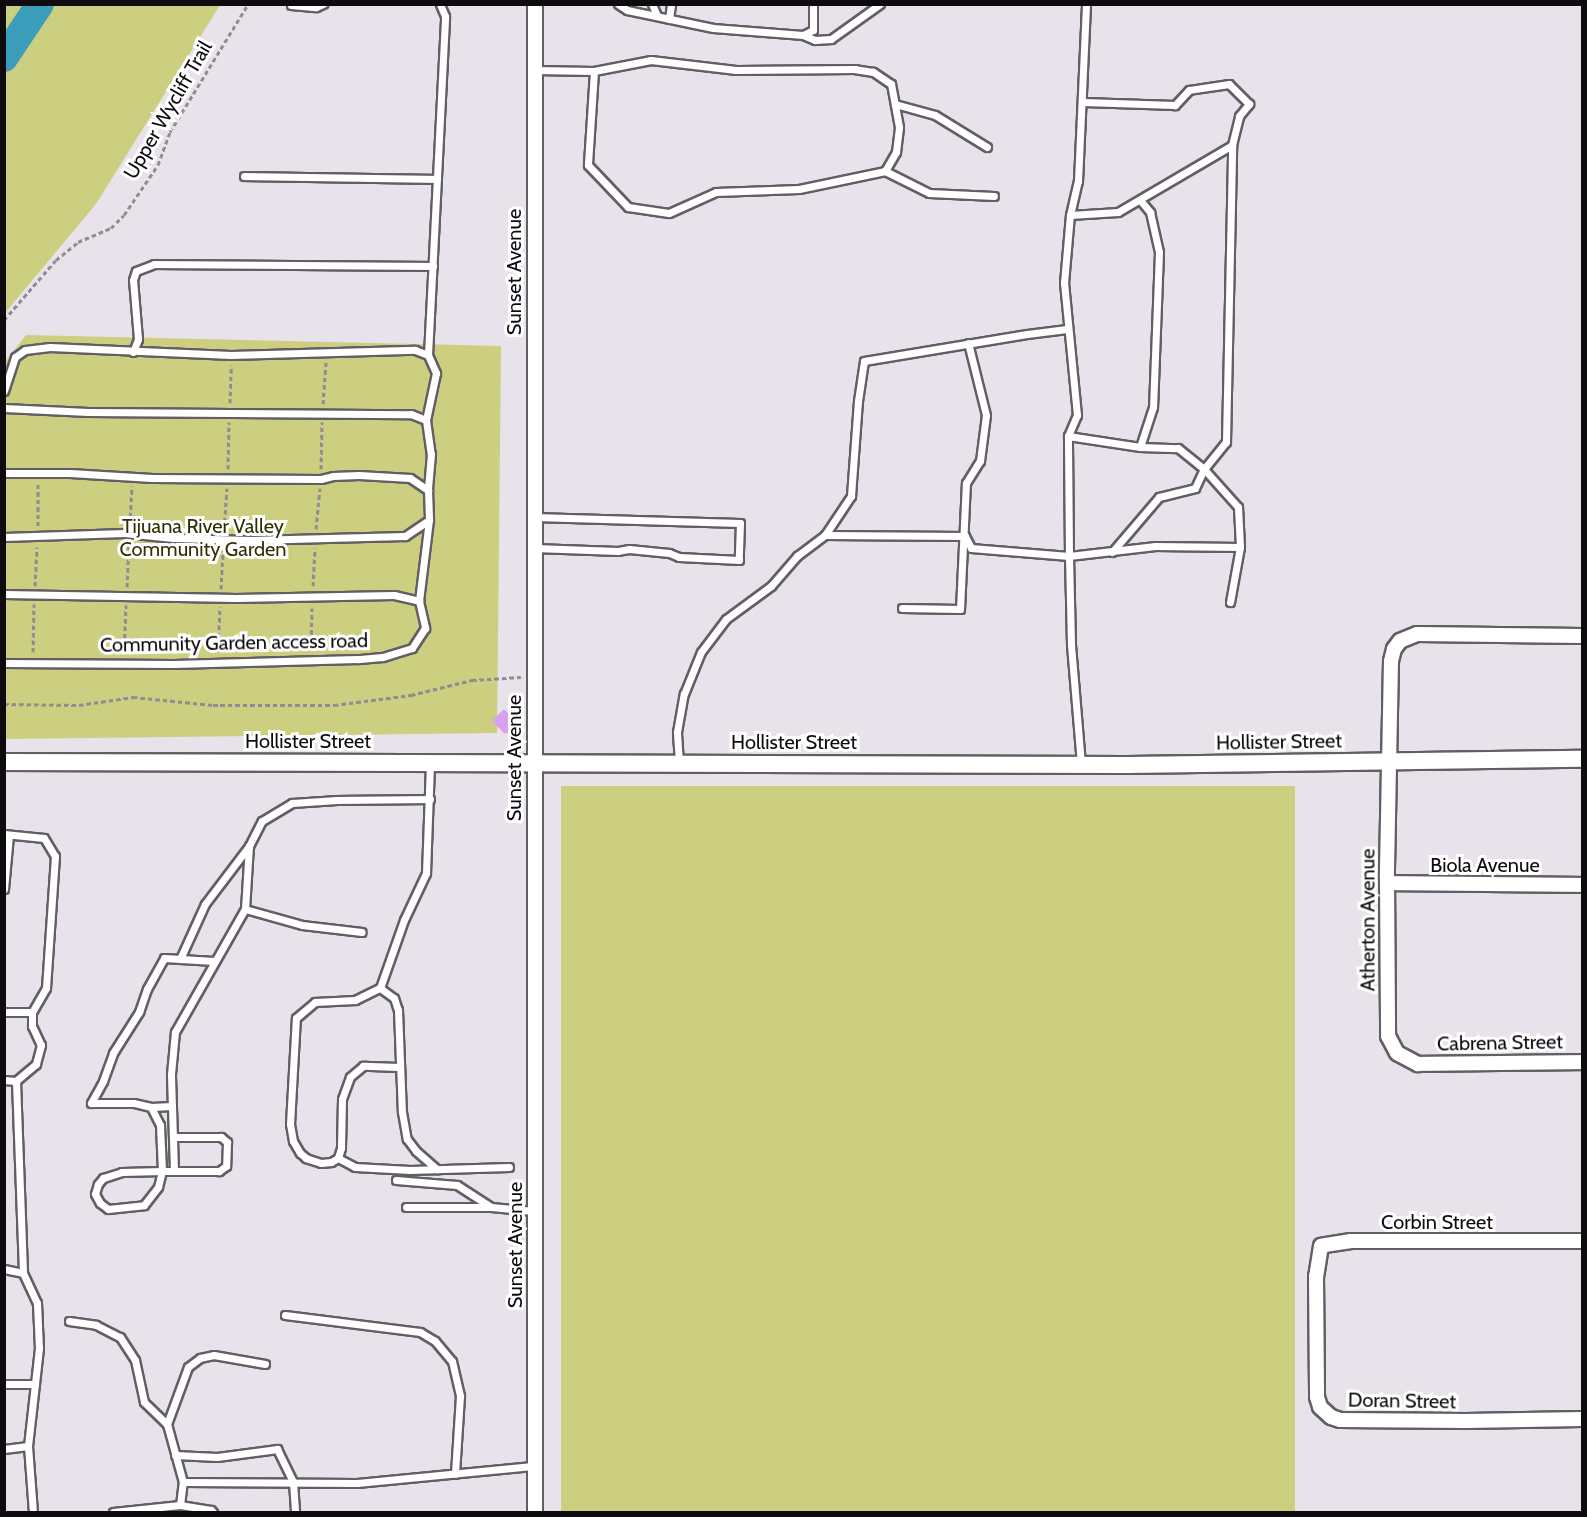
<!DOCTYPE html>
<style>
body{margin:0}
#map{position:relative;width:1587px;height:1517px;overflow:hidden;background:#e8e2ea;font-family:Cabin,sans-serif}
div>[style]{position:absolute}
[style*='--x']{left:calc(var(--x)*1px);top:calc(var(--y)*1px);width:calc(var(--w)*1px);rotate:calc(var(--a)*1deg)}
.green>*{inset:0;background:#cccf80;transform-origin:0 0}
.shadow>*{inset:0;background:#0003;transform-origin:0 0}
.river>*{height:28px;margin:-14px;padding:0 14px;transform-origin:14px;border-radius:14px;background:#3c9dbb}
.building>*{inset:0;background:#daa1f0;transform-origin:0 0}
.path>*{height:3px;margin-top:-1.5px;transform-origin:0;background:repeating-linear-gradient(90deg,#908c92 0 4.5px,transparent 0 7.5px)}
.roads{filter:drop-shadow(2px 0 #635e65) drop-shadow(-2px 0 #635e65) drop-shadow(0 2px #635e65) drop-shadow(0 -2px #635e65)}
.service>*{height:7px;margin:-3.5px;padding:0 3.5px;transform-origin:3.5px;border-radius:3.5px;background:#fff}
.minor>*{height:14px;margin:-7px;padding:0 7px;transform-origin:7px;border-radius:7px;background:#fff}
.tertiary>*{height:16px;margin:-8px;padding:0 8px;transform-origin:8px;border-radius:8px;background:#fff}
span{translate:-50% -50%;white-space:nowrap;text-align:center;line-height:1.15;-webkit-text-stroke:6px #fff;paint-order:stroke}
.street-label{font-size:20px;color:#0d0b0e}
.park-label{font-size:20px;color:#303004}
.frame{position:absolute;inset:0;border:6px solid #0d0b0e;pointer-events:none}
</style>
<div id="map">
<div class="green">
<div style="clip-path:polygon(4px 5px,220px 5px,96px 204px,5px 313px)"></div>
<div style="clip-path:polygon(26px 335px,501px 346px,497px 733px,5px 739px,5px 362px)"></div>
<div style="left:561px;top:786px;width:734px;height:726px"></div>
</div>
<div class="shadow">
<div style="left:504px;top:711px;width:25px;height:14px;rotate:43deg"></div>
</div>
<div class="river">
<div style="--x:4;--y:58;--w:65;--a:-56.3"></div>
</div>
<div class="building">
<div style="left:504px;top:709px;width:18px;height:17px;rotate:45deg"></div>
</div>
<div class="path">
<div style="--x:4;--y:320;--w:79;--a:-49.1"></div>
<div style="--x:56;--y:260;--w:28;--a:-39"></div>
<div style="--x:78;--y:242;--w:36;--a:-23"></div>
<div style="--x:111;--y:228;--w:18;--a:-45"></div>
<div style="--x:124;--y:215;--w:60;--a:-55.8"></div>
<div style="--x:158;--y:165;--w:35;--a:-70"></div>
<div style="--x:170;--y:132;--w:150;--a:-58.6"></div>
<div style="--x:230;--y:403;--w:38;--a:-88"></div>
<div style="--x:323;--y:404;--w:42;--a:-85.9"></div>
<div style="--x:228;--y:469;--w:47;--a:-88.8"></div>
<div style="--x:321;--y:469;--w:47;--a:-88.8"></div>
<div style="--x:130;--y:524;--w:38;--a:-87"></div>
<div style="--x:38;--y:526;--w:42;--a:-90"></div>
<div style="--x:224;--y:529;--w:41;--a:-85.8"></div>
<div style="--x:316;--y:529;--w:41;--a:-84.4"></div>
<div style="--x:35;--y:586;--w:39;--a:-87"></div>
<div style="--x:313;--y:586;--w:38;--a:-87"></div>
<div style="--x:127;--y:587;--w:44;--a:-87.4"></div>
<div style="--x:221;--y:589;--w:39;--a:-87"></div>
<div style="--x:311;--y:649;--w:41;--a:-88.6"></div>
<div style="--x:33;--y:652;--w:48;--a:-88.8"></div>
<div style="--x:218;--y:652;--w:45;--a:-87.5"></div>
<div style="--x:124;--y:653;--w:48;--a:-87.6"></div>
<div style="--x:4;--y:704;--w:75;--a:0.8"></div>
<div style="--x:79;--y:705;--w:55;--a:-8.4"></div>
<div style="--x:133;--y:697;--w:80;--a:5.7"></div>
<div style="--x:213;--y:705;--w:121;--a:0"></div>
<div style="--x:334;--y:705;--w:78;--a:-7.4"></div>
<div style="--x:411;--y:695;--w:63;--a:-13.8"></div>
<div style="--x:472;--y:680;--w:49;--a:-3.5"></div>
</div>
<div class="roads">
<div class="service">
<div style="--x:618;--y:4;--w:11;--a:34"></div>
<div style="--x:627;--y:10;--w:88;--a:11.8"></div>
<div style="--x:713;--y:28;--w:90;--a:4.4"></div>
<div style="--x:803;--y:35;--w:11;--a:-27"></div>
<div style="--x:813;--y:30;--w:26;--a:-90"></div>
<div style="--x:652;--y:4;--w:13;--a:67"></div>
<div style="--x:291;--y:5;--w:25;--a:5"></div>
<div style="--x:316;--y:7;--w:8;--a:-23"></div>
<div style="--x:669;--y:19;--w:15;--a:-82"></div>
<div style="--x:803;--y:35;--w:13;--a:23"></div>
<div style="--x:815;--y:40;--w:16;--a:-4"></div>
<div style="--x:831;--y:39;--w:60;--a:-35.5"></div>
<div style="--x:534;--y:70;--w:60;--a:1"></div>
<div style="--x:594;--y:71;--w:94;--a:93.7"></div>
<div style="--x:588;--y:165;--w:58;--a:46.4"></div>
<div style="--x:628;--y:207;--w:41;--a:8.3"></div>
<div style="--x:669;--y:213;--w:51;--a:-24.1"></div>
<div style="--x:716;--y:192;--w:83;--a:-2.1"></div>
<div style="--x:799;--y:189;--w:88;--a:-11.8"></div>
<div style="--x:885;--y:171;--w:22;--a:-60"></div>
<div style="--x:896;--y:152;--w:25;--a:-83"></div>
<div style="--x:899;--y:127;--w:44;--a:-100.5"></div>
<div style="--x:891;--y:84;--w:22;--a:-146"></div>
<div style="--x:873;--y:72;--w:18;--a:-171"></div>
<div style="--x:855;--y:69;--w:119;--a:179.5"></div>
<div style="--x:736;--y:70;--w:86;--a:-173.3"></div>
<div style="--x:651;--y:60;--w:58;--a:169.1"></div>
<div style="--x:895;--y:104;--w:41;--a:15.4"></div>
<div style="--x:935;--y:115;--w:61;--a:31.6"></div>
<div style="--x:885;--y:171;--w:49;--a:26.6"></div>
<div style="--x:929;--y:193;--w:65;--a:2.6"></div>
<div style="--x:244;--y:176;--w:193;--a:0.9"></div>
<div style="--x:1140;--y:200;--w:16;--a:50"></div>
<div style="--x:1150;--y:212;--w:41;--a:77.3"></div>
<div style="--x:1159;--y:252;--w:155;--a:92.2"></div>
<div style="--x:1153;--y:407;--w:42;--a:108"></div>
<div style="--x:1070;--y:215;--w:48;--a:-3.6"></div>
<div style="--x:1118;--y:212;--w:132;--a:-30.4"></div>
<div style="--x:1232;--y:145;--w:30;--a:-76"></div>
<div style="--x:1239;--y:116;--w:16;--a:-50"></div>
<div style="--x:1249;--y:104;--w:28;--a:-135"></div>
<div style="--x:1229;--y:84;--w:40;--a:171.5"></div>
<div style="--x:1189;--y:90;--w:21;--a:133"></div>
<div style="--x:1175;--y:105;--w:92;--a:-178.1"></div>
<div style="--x:133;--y:352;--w:14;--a:-69"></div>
<div style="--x:138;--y:339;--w:59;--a:-94.8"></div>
<div style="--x:133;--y:280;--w:9;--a:-72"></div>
<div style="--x:136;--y:271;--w:19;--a:-21"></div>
<div style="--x:154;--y:264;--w:279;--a:0.4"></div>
<div style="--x:428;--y:355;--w:339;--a:-87.1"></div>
<div style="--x:445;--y:16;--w:13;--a:-113"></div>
<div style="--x:4;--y:391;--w:36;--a:-72"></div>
<div style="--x:15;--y:357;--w:12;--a:-35"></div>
<div style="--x:25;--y:350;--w:25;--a:-7"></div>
<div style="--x:50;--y:347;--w:181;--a:2.5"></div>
<div style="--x:231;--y:355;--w:184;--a:-1.6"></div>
<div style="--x:415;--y:350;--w:14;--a:21"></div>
<div style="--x:428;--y:355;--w:20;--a:66"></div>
<div style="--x:436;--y:373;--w:48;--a:102"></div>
<div style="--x:4;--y:408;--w:84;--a:2.7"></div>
<div style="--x:88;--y:412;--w:323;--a:0.4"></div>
<div style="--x:411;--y:414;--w:16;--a:22"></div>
<div style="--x:426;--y:420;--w:34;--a:82"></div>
<div style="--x:431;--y:454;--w:36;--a:95"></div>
<div style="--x:1068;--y:436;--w:73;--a:8.7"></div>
<div style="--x:1140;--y:447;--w:38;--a:2"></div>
<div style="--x:1178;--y:448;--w:33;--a:39"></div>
<div style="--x:1204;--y:469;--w:51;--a:48.2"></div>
<div style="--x:1238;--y:507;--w:40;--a:87.1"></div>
<div style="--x:1240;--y:547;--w:56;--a:100.3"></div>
<div style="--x:4;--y:473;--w:66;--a:0"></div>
<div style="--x:70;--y:473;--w:82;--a:3.5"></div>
<div style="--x:152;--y:478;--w:169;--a:0.3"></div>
<div style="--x:321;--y:479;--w:12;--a:-14"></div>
<div style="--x:333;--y:476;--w:26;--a:-2"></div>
<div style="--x:359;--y:475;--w:51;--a:3.4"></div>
<div style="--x:410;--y:478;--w:22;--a:34"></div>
<div style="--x:428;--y:490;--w:30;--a:88"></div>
<div style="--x:429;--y:520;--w:29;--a:146"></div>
<div style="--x:405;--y:536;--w:154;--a:178.5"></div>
<div style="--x:251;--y:540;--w:78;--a:-178.5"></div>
<div style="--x:173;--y:538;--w:49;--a:-174.2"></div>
<div style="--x:124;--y:533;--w:120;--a:178.1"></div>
<div style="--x:534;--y:517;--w:206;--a:1.7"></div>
<div style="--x:740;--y:523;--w:37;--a:92"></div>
<div style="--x:739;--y:560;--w:60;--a:-177.1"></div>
<div style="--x:679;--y:557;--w:11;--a:-158"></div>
<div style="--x:669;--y:553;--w:40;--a:-174.3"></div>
<div style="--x:629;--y:549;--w:11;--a:170"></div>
<div style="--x:618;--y:551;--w:84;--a:-178"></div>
<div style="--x:825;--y:535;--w:47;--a:-56.3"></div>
<div style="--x:851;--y:496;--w:95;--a:-85.8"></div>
<div style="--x:858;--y:401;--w:40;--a:-81.5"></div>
<div style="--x:864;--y:361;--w:165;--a:-9.4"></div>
<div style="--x:1027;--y:334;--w:40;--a:-7.1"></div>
<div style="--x:1112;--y:552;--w:72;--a:-49.5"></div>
<div style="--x:1159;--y:497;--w:37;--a:-14"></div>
<div style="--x:1195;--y:488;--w:21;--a:-65"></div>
<div style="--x:1204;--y:469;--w:35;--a:-51"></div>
<div style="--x:1226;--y:442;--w:297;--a:-88.8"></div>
<div style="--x:4;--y:594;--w:232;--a:1"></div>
<div style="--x:236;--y:598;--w:158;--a:-1.1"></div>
<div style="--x:394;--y:595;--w:26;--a:13"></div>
<div style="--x:419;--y:601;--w:28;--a:77"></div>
<div style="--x:425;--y:628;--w:24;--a:123"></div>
<div style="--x:412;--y:648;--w:31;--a:163"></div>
<div style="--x:382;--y:657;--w:25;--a:175"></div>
<div style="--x:357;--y:659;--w:183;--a:178.4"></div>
<div style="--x:174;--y:664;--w:170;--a:-179.7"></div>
<div style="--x:419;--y:601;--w:82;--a:-83"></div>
<div style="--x:902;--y:608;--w:58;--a:1"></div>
<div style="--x:960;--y:609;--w:126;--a:-87.3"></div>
<div style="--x:966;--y:483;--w:26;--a:-58"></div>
<div style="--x:980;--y:461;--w:46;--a:-82.6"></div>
<div style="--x:986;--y:415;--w:74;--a:-104"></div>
<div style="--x:679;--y:762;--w:30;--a:-94"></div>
<div style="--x:677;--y:732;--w:39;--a:-80"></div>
<div style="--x:684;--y:694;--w:45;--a:-68"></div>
<div style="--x:701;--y:652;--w:41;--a:-52.9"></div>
<div style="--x:726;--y:619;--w:56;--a:-36.3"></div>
<div style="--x:771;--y:586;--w:40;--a:-49"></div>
<div style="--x:797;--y:556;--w:35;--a:-37"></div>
<div style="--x:825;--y:535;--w:140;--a:0.4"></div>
<div style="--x:965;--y:536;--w:13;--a:63"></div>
<div style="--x:971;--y:548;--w:98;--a:4.7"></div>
<div style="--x:1069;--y:556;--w:87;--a:-6.6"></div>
<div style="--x:1155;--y:546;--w:85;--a:0.7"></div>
<div style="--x:1081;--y:764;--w:120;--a:-94.8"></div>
<div style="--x:1071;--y:644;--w:88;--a:-91.3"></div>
<div style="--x:1069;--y:556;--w:120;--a:-90.5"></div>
<div style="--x:1068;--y:436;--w:23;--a:-67"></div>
<div style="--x:1077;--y:415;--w:133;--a:-95.6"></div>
<div style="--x:1064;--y:283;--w:68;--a:-85"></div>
<div style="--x:1070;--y:215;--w:35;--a:-77"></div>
<div style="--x:1078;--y:181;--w:177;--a:-87.4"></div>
<div style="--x:4;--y:834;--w:40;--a:5.7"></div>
<div style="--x:44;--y:838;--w:21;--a:59"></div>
<div style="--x:55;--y:856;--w:132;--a:93.9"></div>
<div style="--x:46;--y:988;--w:28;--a:120"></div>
<div style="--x:32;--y:1012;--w:14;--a:90"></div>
<div style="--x:32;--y:1026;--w:21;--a:65"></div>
<div style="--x:41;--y:1045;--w:20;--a:105"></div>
<div style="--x:36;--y:1064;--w:26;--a:140"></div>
<div style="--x:4;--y:889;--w:54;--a:-84.7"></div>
<div style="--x:245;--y:909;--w:59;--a:15.7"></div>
<div style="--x:302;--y:925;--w:60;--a:6.7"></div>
<div style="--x:180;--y:959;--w:60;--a:-65.6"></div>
<div style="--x:205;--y:904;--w:73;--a:-52.8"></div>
<div style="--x:380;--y:988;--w:17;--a:36"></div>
<div style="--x:394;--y:998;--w:13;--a:72"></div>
<div style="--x:398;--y:1010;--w:102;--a:87.8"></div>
<div style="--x:402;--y:1112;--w:27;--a:80"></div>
<div style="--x:407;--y:1139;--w:15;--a:53"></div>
<div style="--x:416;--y:1151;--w:28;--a:41"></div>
<div style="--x:4;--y:1012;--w:28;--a:0"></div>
<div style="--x:399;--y:1067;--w:36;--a:-178"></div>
<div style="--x:363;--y:1066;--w:17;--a:140"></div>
<div style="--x:350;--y:1077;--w:23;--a:110"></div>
<div style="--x:342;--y:1099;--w:49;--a:91.2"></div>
<div style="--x:341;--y:1148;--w:10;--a:107"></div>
<div style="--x:338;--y:1158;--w:8;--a:150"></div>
<div style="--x:331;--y:1162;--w:10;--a:174"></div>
<div style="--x:321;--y:1163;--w:16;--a:-162"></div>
<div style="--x:306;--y:1158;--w:8;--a:-140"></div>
<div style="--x:300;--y:1153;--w:14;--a:-120"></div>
<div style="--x:293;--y:1141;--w:17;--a:-100"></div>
<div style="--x:290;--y:1124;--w:106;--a:-86.8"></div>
<div style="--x:296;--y:1018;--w:25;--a:-40"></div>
<div style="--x:315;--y:1002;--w:40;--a:-2.9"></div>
<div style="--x:355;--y:1000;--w:28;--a:-26"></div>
<div style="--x:380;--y:988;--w:72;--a:-70.6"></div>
<div style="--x:404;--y:920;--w:52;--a:-64.9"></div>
<div style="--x:426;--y:873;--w:109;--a:-87.9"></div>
<div style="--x:4;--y:1080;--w:12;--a:5"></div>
<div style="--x:16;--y:1081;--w:192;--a:87.9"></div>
<div style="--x:23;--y:1273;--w:33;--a:65"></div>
<div style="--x:37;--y:1303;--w:45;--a:87.5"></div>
<div style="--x:39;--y:1348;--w:99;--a:96.4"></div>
<div style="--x:28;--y:1446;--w:66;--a:85.7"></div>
<div style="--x:151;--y:1107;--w:21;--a:-3"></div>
<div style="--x:173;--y:1137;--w:48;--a:0"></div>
<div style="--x:221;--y:1137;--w:8;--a:40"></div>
<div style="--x:227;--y:1142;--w:24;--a:92"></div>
<div style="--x:226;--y:1166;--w:9;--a:144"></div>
<div style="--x:219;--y:1171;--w:57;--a:180"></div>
<div style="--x:162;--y:1171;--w:40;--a:178.6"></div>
<div style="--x:122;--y:1172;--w:20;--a:162"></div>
<div style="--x:103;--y:1178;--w:8;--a:130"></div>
<div style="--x:98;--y:1184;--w:10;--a:107"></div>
<div style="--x:95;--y:1194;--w:10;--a:61"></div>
<div style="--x:100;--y:1203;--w:10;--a:37"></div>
<div style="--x:108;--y:1209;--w:36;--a:-6"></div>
<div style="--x:144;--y:1205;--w:23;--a:-52"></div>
<div style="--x:158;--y:1187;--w:16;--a:-76"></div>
<div style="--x:162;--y:1171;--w:46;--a:-92.5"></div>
<div style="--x:160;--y:1125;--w:20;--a:-117"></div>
<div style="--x:151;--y:1107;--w:18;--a:-167"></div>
<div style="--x:133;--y:1103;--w:42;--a:180"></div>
<div style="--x:91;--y:1103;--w:25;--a:-61"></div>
<div style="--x:103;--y:1081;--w:30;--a:-70"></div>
<div style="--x:113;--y:1053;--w:49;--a:-57.6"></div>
<div style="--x:139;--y:1012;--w:24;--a:-71"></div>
<div style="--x:147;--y:989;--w:35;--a:-61"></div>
<div style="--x:164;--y:958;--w:50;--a:3.4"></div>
<div style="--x:338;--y:1158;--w:19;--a:28"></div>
<div style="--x:355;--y:1167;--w:55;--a:3.1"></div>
<div style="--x:410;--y:1170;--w:99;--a:-1.7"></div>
<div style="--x:174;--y:1171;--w:97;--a:-91.8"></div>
<div style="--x:171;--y:1074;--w:42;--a:-84.6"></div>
<div style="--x:175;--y:1032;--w:142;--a:-60.4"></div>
<div style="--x:245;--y:909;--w:63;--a:-86.4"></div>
<div style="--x:249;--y:846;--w:28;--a:-63"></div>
<div style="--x:262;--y:821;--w:35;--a:-31"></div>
<div style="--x:292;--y:803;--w:45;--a:-3.8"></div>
<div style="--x:337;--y:800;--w:93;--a:-0.6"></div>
<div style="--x:396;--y:1180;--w:61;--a:4.7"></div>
<div style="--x:457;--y:1185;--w:40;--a:32.9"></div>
<div style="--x:491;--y:1207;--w:43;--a:5.3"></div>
<div style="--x:406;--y:1207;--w:85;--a:0"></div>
<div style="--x:4;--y:1269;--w:19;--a:12"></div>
<div style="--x:285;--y:1315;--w:136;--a:7.2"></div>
<div style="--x:420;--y:1332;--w:17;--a:31"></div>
<div style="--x:435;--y:1341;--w:26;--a:50"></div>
<div style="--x:452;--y:1361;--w:36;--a:77"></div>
<div style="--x:460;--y:1396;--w:78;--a:93.7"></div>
<div style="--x:69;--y:1321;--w:27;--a:8"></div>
<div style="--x:96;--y:1325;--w:27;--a:27"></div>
<div style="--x:120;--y:1337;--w:27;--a:57"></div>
<div style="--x:135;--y:1360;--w:43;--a:77.9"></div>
<div style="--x:144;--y:1402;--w:32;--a:44"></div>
<div style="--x:265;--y:1364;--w:52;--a:-170"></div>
<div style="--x:214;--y:1355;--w:14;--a:168"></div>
<div style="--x:200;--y:1358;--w:15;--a:143"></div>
<div style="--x:188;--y:1367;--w:61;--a:110.2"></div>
<div style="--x:167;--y:1424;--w:60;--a:74.6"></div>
<div style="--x:183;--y:1482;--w:174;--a:0.3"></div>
<div style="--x:357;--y:1483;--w:179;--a:-5.5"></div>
<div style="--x:4;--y:1384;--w:31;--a:0"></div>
<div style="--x:4;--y:1449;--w:24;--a:-7"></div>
<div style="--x:175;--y:1455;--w:42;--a:2.7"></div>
<div style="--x:217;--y:1457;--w:61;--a:-7.6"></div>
<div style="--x:277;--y:1449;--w:37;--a:64"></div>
<div style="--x:293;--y:1482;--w:30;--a:86"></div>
<div style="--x:180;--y:1505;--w:31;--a:9"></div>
<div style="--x:211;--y:1510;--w:3;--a:45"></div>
<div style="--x:113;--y:1512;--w:67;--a:-6"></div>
<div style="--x:180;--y:1505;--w:23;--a:-83"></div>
</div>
<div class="minor">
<div style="--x:535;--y:4;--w:1508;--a:90"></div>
<div style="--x:1582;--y:636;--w:165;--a:-179.3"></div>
<div style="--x:1417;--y:634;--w:18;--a:158"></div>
<div style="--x:1400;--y:641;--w:10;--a:127"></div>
<div style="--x:1394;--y:649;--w:12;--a:104"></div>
<div style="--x:1391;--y:661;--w:218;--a:91.1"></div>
<div style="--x:1387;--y:879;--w:157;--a:89.6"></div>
<div style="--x:1388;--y:1036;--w:19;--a:62"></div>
<div style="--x:1397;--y:1053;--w:24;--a:28"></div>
<div style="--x:1418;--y:1064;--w:164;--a:-0.7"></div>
<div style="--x:1387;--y:883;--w:195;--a:0.6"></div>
<div style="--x:1582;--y:1241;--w:231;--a:180"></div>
<div style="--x:1351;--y:1241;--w:30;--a:171"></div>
<div style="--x:1321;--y:1246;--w:30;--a:99"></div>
<div style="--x:1316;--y:1276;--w:121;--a:89.5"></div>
<div style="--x:1317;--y:1397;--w:10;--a:73"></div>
<div style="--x:1320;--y:1407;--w:15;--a:42"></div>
<div style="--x:1331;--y:1417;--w:9;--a:18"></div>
<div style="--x:1340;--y:1420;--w:126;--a:0.5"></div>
<div style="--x:1466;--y:1421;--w:116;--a:-1"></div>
</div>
<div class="tertiary">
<div style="--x:4;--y:762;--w:1124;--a:0.15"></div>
<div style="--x:1128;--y:765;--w:454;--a:-0.8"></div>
</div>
</div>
<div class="street-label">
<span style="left:168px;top:110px;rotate:-60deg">Upper Wycliff Trail</span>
<span style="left:514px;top:272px;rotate:-90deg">Sunset Avenue</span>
<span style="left:234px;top:643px;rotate:-1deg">Community Garden access road</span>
<span style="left:308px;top:741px">Hollister Street</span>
<span style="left:794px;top:742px">Hollister Street</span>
<span style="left:1279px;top:742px;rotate:-1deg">Hollister Street</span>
<span style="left:514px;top:758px;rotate:-90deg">Sunset Avenue</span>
<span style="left:1485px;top:865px">Biola Avenue</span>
<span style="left:1368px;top:920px;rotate:-90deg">Atherton Avenue</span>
<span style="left:1500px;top:1043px;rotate:-1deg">Cabrena Street</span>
<span style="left:1437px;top:1222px">Corbin Street</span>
<span style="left:515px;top:1245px;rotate:-90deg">Sunset Avenue</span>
<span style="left:1402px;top:1401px;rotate:1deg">Doran Street</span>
</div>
<div class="park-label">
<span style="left:203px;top:538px">Tijuana River Valley<br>Community Garden</span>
</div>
<div class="frame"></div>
</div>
